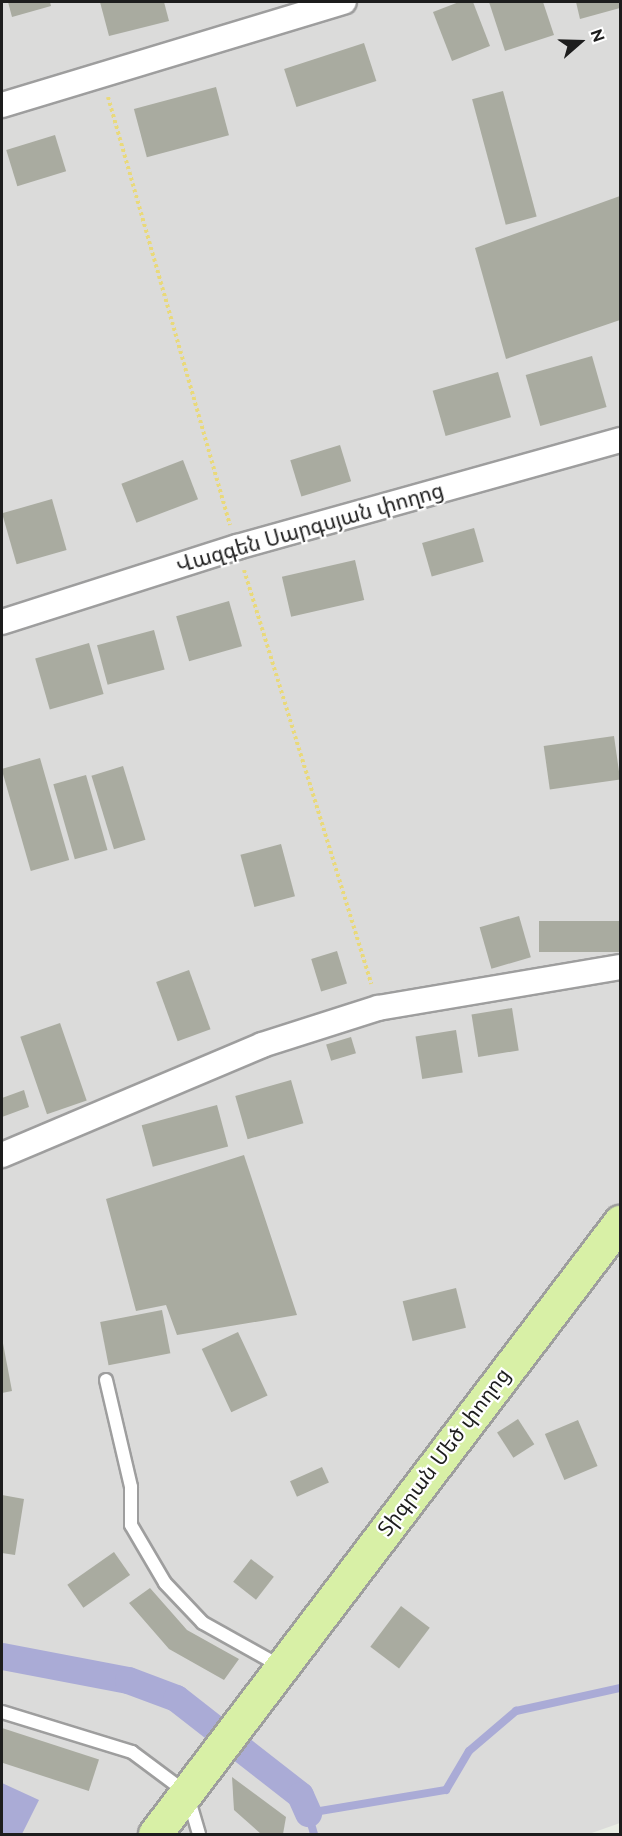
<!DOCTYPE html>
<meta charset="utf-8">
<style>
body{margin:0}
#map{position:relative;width:622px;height:1836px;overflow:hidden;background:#e9ede4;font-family:Raleway,"Noto Sans Armenian",sans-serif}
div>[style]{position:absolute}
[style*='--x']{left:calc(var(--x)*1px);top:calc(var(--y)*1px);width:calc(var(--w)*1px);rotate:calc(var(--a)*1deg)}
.residential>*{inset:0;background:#dbdbda}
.water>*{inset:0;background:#aaabd6}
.stream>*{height:8px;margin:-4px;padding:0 4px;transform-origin:4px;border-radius:4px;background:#aaabd6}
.canal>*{height:27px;margin:-13.5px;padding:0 13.5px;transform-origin:13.5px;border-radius:13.5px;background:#aaabd6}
.building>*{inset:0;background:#a9aba0;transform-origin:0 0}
.path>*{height:4px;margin-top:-2px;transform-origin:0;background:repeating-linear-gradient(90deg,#e9d97a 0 3px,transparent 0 6px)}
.roads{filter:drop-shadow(2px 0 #9e9e9e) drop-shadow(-2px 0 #9e9e9e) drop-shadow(0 2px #9e9e9e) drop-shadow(0 -2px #9e9e9e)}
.lane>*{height:12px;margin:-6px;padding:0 6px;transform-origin:6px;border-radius:6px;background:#fff}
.street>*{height:24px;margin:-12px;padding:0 12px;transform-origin:12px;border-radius:12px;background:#fff}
.primary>*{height:33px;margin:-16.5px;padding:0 16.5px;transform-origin:16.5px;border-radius:16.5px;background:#d8f0a6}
span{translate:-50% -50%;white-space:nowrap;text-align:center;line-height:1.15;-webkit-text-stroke:4.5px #fff;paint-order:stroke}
.street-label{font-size:21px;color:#1d1d1d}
.frame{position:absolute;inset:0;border:3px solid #1d1d1d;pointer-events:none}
.north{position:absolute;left:550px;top:12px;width:60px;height:60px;-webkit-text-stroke:4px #fff;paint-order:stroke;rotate:70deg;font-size:16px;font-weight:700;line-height:24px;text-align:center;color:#1d1d1d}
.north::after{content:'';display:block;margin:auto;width:21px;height:27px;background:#1d1d1d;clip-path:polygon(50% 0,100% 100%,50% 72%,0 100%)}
</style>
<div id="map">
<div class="residential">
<div style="clip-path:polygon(2px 2px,620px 2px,620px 1823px,589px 1834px,2px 1834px)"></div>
</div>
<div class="water">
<div style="clip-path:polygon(2px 1783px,39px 1800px,22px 1834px,2px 1834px)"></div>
</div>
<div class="stream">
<div style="--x:314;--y:1834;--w:22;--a:-106"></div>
<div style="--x:308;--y:1813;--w:140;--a:-9.5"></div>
<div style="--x:446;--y:1790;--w:45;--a:-59.5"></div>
<div style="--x:469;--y:1751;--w:62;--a:-40.4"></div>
<div style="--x:516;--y:1711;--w:107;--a:-12.5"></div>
</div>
<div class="canal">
<div style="--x:2;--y:1656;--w:128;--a:10.8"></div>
<div style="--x:128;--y:1680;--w:51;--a:20.6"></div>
<div style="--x:176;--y:1698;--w:157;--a:38"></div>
<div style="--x:300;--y:1795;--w:20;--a:66"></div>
</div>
<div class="building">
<div style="clip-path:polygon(8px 2px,50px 2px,51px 6px,12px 17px)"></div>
<div style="clip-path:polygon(100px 2px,164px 2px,169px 21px,109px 36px)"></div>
<div style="clip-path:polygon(459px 2px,473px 2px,490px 46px,452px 61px,433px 12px)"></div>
<div style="clip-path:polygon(489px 2px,543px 2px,554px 35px,505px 51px)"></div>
<div style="clip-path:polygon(576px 2px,620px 2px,620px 8px,580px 19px)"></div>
<div style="left:364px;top:43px;width:40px;height:84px;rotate:72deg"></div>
<div style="left:216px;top:87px;width:50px;height:85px;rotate:75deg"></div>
<div style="left:503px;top:91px;width:130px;height:32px;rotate:75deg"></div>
<div style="left:55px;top:135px;width:38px;height:51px;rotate:73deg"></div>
<div style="clip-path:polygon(620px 196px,620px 320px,506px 359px,475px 248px)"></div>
<div style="left:592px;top:356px;width:53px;height:69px;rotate:74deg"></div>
<div style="left:498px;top:372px;width:47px;height:68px;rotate:74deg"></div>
<div style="left:340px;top:445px;width:38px;height:52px;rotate:73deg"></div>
<div style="left:183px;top:460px;width:42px;height:66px;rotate:69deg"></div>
<div style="left:52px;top:499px;width:53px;height:52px;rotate:74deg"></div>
<div style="left:474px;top:528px;width:35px;height:54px;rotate:74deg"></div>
<div style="left:355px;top:560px;width:41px;height:75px;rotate:77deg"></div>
<div style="left:229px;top:601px;width:47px;height:55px;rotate:74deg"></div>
<div style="left:154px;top:630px;width:41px;height:59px;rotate:75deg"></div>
<div style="left:89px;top:643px;width:53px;height:56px;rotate:74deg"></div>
<div style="left:614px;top:736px;width:44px;height:71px;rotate:82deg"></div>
<div style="left:40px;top:758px;width:106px;height:40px;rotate:74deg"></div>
<div style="left:123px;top:766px;width:77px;height:33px;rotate:73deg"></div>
<div style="left:86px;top:775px;width:78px;height:34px;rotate:74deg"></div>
<div style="left:281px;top:844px;width:54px;height:42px;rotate:75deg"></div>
<div style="left:519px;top:916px;width:43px;height:41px;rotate:74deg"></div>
<div style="left:620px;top:921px;width:31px;height:81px;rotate:90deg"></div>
<div style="left:337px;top:951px;width:34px;height:27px;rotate:73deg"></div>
<div style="left:189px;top:970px;width:63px;height:35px;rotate:70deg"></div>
<div style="left:512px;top:1008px;width:43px;height:41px;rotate:81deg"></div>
<div style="left:60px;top:1023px;width:82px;height:42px;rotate:71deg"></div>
<div style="left:456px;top:1030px;width:43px;height:41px;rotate:81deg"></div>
<div style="left:351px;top:1037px;width:17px;height:26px;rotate:73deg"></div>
<div style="left:291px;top:1080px;width:45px;height:58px;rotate:74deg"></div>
<div style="clip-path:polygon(24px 1090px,29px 1107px,2px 1117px,2px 1098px)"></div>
<div style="left:217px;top:1105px;width:43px;height:78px;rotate:75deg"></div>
<div style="clip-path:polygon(244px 1155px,297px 1315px,177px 1335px,166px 1305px,136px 1311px,106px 1199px)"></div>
<div style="left:456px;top:1288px;width:41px;height:55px;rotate:76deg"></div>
<div style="left:162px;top:1310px;width:44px;height:63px;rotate:79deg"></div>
<div style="left:238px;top:1332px;width:70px;height:40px;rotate:65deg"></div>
<div style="clip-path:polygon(2px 1338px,12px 1391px,2px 1393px)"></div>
<div style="left:518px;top:1419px;width:30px;height:25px;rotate:57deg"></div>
<div style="left:578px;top:1420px;width:50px;height:36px;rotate:67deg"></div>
<div style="left:322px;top:1467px;width:17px;height:35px;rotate:66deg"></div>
<div style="clip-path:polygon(2px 1495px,24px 1499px,15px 1555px,2px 1553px)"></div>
<div style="left:114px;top:1552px;width:28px;height:57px;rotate:55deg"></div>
<div style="left:251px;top:1559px;width:29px;height:29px;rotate:38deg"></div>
<div style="clip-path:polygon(150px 1588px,187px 1630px,239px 1659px,224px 1680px,169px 1649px,129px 1603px)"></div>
<div style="left:401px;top:1606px;width:36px;height:51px;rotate:37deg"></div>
<div style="left:2px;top:1728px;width:102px;height:33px;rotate:18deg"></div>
<div style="clip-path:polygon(232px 1777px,286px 1817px,283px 1834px,261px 1834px,234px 1810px)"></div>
</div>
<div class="path">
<div style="--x:108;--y:97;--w:445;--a:74.1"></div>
<div style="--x:244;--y:570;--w:433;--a:72.9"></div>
</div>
<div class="roads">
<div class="lane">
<div style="--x:106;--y:1380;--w:110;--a:76.8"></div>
<div style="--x:131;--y:1487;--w:38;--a:90"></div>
<div style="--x:131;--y:1525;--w:67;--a:59.6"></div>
<div style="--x:165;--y:1583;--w:55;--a:46.5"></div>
<div style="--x:203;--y:1623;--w:88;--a:29.2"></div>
<div style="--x:2;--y:1712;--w:136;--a:17.1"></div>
<div style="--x:132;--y:1752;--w:69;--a:36.7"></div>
<div style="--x:187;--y:1793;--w:43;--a:73.7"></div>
</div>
<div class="street">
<div style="--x:2;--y:105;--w:357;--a:-16.8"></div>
<div style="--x:2;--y:622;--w:247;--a:-17.7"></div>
<div style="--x:237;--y:547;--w:398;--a:-15.6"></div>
<div style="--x:2;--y:1155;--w:282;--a:-22.9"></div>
<div style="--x:262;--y:1045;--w:122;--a:-17.7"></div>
<div style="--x:378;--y:1008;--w:245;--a:-9.6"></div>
</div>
<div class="primary">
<div style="--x:155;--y:1834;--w:769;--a:-52.77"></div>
</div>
</div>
<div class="street-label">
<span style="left:310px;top:528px;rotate:-16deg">Վազգեն Սարգսյան փողոց</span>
<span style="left:444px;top:1452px;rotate:-53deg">Տիգրան Մեծ փողոց</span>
</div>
<div class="frame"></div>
<div class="north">N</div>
</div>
